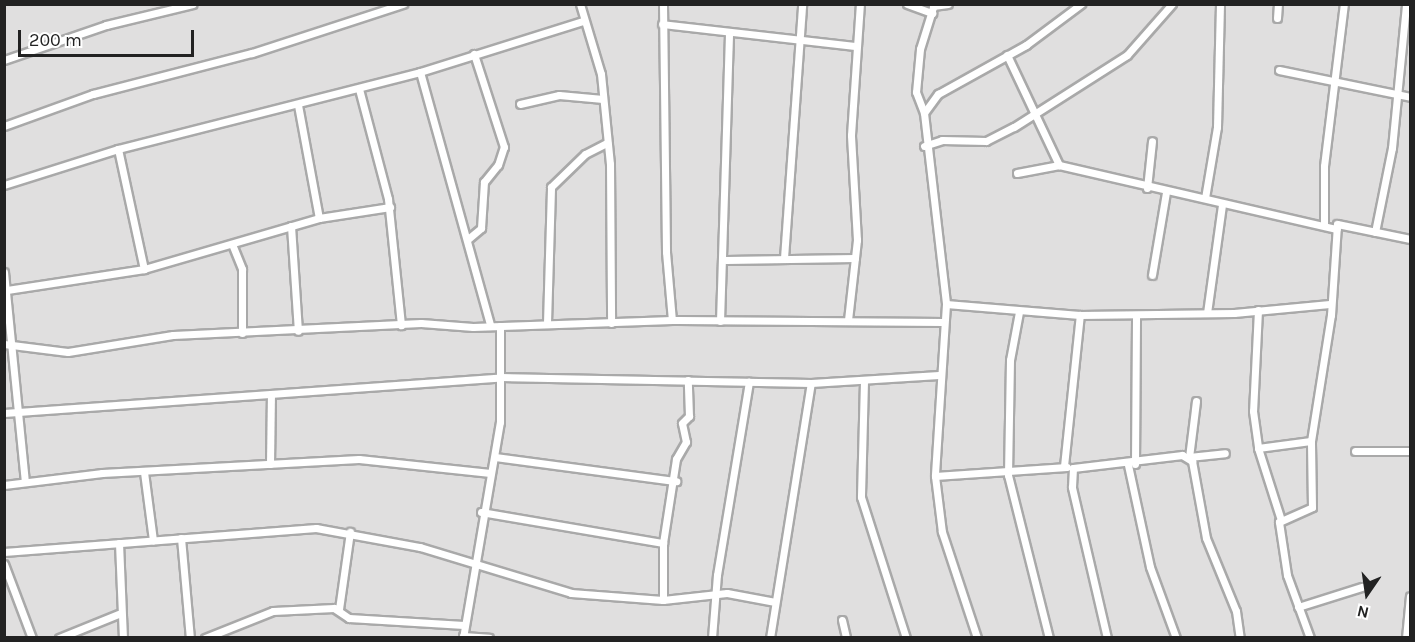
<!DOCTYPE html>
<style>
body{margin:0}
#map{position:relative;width:1415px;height:642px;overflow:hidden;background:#f3efe8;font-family:Karla,sans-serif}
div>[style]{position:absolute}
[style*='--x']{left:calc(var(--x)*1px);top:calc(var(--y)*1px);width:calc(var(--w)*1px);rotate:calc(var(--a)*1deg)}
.residential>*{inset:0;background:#e0dfdf;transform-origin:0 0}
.roads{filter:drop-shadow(2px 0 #a9a9a9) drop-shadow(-2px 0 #a9a9a9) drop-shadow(0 2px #a9a9a9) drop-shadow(0 -2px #a9a9a9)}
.street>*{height:7px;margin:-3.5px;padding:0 3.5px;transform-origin:3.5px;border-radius:3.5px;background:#fff}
span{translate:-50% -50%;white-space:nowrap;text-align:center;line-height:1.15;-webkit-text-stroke:5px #fff;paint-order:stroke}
.frame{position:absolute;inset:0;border:6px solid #222;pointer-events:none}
.north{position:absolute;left:1337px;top:564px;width:60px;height:60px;-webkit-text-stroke:4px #fff;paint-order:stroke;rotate:193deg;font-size:16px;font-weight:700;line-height:24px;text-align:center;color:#222}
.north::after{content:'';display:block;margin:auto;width:21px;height:27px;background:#222;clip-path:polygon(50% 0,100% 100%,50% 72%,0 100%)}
.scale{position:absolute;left:18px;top:30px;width:176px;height:27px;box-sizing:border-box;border:3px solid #222;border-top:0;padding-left:8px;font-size:18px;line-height:21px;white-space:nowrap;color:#222;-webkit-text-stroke:4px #fff;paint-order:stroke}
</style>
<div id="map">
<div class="residential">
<div style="left:5px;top:5px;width:1405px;height:632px"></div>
</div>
<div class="roads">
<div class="street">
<div style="--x:580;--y:4;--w:73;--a:73.3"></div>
<div style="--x:601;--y:74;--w:90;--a:84.3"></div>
<div style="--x:610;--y:164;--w:159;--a:89.6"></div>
<div style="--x:663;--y:4;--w:248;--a:89.3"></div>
<div style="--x:666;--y:252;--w:68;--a:85"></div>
<div style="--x:907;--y:4;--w:27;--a:20"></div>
<div style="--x:934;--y:4;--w:47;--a:107.3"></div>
<div style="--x:920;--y:49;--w:43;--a:95.3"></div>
<div style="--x:916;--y:92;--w:22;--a:69"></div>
<div style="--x:924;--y:113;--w:192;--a:83.4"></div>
<div style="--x:946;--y:304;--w:172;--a:93.7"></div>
<div style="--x:935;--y:476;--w:56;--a:82.9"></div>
<div style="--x:942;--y:532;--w:112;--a:71.7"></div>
<div style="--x:933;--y:6;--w:15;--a:-8"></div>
<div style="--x:1277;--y:18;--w:14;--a:-86"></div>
<div style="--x:662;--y:24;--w:195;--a:6.5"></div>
<div style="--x:1007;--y:55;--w:122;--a:64.7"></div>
<div style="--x:1059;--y:165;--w:285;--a:13"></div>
<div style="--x:4;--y:60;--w:108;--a:-18.9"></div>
<div style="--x:106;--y:25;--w:89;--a:-13.6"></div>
<div style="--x:1279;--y:70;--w:134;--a:11.6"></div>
<div style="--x:420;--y:72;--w:263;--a:74.5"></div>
<div style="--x:359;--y:89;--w:114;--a:75.2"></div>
<div style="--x:388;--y:199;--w:127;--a:84.1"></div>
<div style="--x:520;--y:104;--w:40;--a:-13"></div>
<div style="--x:559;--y:95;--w:44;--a:5.2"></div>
<div style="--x:298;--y:105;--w:115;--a:79.5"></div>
<div style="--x:924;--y:113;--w:24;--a:-54"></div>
<div style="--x:938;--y:94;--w:101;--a:-29.1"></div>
<div style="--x:1026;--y:45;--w:69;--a:-36.7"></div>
<div style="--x:4;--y:126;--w:95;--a:-19.8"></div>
<div style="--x:93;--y:94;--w:164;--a:-14.5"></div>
<div style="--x:252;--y:53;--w:159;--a:-18"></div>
<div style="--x:924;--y:146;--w:19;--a:-18"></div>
<div style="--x:942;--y:140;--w:44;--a:1.3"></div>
<div style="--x:986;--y:141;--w:31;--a:-27"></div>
<div style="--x:1014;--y:127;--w:134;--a:-32.5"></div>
<div style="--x:1127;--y:55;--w:68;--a:-48.6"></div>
<div style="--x:118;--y:149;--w:123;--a:77.8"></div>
<div style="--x:1017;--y:173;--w:43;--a:-10.8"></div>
<div style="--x:4;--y:185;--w:120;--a:-17.5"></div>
<div style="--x:118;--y:149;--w:312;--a:-14.3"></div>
<div style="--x:420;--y:72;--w:171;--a:-17.4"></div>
<div style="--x:1147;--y:188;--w:47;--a:-83.9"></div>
<div style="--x:1205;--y:198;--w:72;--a:-80.4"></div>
<div style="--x:1217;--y:127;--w:123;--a:-88.6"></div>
<div style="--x:1324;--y:225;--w:59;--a:-90"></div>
<div style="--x:1324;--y:166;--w:163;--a:-83"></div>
<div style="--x:291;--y:226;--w:105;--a:86.2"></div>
<div style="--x:1375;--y:232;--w:86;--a:-78.6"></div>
<div style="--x:1392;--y:148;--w:145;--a:-84.4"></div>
<div style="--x:468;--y:239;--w:17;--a:-40"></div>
<div style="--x:481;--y:228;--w:46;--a:-86.3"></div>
<div style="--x:484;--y:182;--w:22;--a:-51"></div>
<div style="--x:498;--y:165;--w:19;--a:-72"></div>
<div style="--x:504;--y:147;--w:98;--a:-107.9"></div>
<div style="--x:232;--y:244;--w:27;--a:68"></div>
<div style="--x:242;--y:269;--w:64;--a:90"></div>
<div style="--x:784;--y:258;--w:255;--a:-85.9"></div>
<div style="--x:726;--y:260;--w:129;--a:-0.9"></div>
<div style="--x:4;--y:272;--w:211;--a:84.3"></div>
<div style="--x:1152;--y:275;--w:84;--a:-80.4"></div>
<div style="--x:7;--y:290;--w:139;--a:-8.7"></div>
<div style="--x:144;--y:269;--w:182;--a:-16.2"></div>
<div style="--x:319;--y:218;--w:72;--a:-8.8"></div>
<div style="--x:946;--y:304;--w:134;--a:4.7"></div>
<div style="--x:1080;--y:315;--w:154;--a:-0.7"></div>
<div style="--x:1234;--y:313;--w:96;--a:-5.4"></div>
<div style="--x:1258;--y:310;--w:101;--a:92.8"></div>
<div style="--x:1253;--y:411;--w:37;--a:82"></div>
<div style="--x:1019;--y:312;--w:49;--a:100.6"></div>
<div style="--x:1010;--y:360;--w:115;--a:91"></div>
<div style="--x:1008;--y:475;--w:168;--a:75.9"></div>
<div style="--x:1207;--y:313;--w:109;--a:-82.1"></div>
<div style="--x:848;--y:320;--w:81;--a:-83.6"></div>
<div style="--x:857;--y:240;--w:105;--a:-93.3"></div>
<div style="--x:851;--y:135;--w:131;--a:-86.1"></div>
<div style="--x:720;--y:321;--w:288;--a:-88.2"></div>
<div style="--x:547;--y:323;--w:136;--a:-88.3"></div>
<div style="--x:551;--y:187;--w:47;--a:-44.1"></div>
<div style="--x:585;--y:154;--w:25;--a:-27"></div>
<div style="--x:4;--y:344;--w:64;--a:7.1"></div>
<div style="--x:68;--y:352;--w:106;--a:-9.2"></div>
<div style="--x:173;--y:335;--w:248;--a:-2.8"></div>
<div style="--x:421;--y:323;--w:52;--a:4.4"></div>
<div style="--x:473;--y:327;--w:199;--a:-2"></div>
<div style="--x:672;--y:320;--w:271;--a:0.4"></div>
<div style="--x:864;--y:381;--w:116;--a:91.5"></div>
<div style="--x:861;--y:497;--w:148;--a:72.3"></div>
<div style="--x:1196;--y:401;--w:56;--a:97.1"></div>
<div style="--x:1189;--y:457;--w:36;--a:-6"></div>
<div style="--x:4;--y:413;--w:498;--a:-4.1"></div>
<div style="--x:501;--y:377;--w:310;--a:1.1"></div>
<div style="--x:811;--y:383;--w:128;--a:-3.6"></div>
<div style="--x:1355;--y:451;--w:55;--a:0"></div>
<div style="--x:495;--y:457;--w:183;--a:7.6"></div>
<div style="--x:270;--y:464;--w:70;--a:-89.2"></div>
<div style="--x:1135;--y:464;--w:149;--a:-89.6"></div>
<div style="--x:1128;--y:465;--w:104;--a:77.8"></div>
<div style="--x:1150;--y:567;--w:76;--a:69.9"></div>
<div style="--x:1064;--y:466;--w:152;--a:-84"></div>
<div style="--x:144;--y:472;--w:69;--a:82.5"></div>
<div style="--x:935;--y:476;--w:132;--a:-3.9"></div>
<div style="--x:4;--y:485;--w:99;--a:-7"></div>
<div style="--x:102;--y:473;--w:257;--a:-3.1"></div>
<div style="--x:359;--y:459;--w:132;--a:6.1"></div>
<div style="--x:481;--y:512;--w:185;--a:9.7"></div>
<div style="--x:1280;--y:517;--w:72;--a:-107.7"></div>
<div style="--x:1258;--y:448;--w:53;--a:-7.5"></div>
<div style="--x:181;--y:538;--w:100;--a:84.9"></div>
<div style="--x:119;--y:543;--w:95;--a:87.6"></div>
<div style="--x:4;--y:552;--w:313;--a:-4.4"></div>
<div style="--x:316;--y:528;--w:106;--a:10.4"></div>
<div style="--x:420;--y:547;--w:158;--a:16.9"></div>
<div style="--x:571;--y:593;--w:92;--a:4.4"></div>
<div style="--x:663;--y:600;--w:64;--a:-6.2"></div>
<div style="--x:727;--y:593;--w:49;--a:10.6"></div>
<div style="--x:4;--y:564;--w:79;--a:69.3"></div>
<div style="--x:663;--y:600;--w:57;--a:-90"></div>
<div style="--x:663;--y:543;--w:85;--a:-81.2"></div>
<div style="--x:676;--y:459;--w:20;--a:-60"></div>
<div style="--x:686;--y:442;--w:19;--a:-102"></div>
<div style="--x:682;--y:423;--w:10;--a:-45"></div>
<div style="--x:689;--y:416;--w:36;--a:-92"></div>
<div style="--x:1298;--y:607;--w:67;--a:-17.4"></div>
<div style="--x:339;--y:609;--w:78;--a:-81.9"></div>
<div style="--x:842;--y:620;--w:18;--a:77"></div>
<div style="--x:463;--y:636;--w:26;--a:4"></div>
<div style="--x:59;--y:638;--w:64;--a:-22.1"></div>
<div style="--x:205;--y:638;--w:73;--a:-21.7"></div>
<div style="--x:273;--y:611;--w:61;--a:-2.8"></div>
<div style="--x:334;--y:608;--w:18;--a:34"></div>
<div style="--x:349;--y:618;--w:115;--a:3.5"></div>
<div style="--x:463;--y:638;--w:219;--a:-80.3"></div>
<div style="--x:500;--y:422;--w:96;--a:-90"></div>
<div style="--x:712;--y:638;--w:63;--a:-85.5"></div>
<div style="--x:717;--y:575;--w:196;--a:-80.6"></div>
<div style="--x:770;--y:638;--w:258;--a:-80.9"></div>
<div style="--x:1107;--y:638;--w:155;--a:-103.1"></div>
<div style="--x:1072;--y:487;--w:19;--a:-87"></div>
<div style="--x:1073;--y:468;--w:110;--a:-6.8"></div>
<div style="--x:1182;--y:455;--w:12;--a:31"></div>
<div style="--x:1192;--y:461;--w:78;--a:79.7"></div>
<div style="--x:1206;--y:538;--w:79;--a:67.7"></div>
<div style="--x:1236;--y:611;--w:27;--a:82"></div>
<div style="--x:1310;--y:638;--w:67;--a:-110.1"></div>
<div style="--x:1287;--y:575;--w:54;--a:-98.6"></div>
<div style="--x:1279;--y:522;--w:36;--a:-24"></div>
<div style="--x:1312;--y:507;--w:66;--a:-90.9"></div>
<div style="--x:1311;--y:441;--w:128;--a:-81"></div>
<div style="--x:1331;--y:315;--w:91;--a:-86.2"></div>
<div style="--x:1337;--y:224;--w:75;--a:11.6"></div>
<div style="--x:1406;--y:638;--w:42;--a:-84.6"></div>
</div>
</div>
<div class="frame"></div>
<div class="north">N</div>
<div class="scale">200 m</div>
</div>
